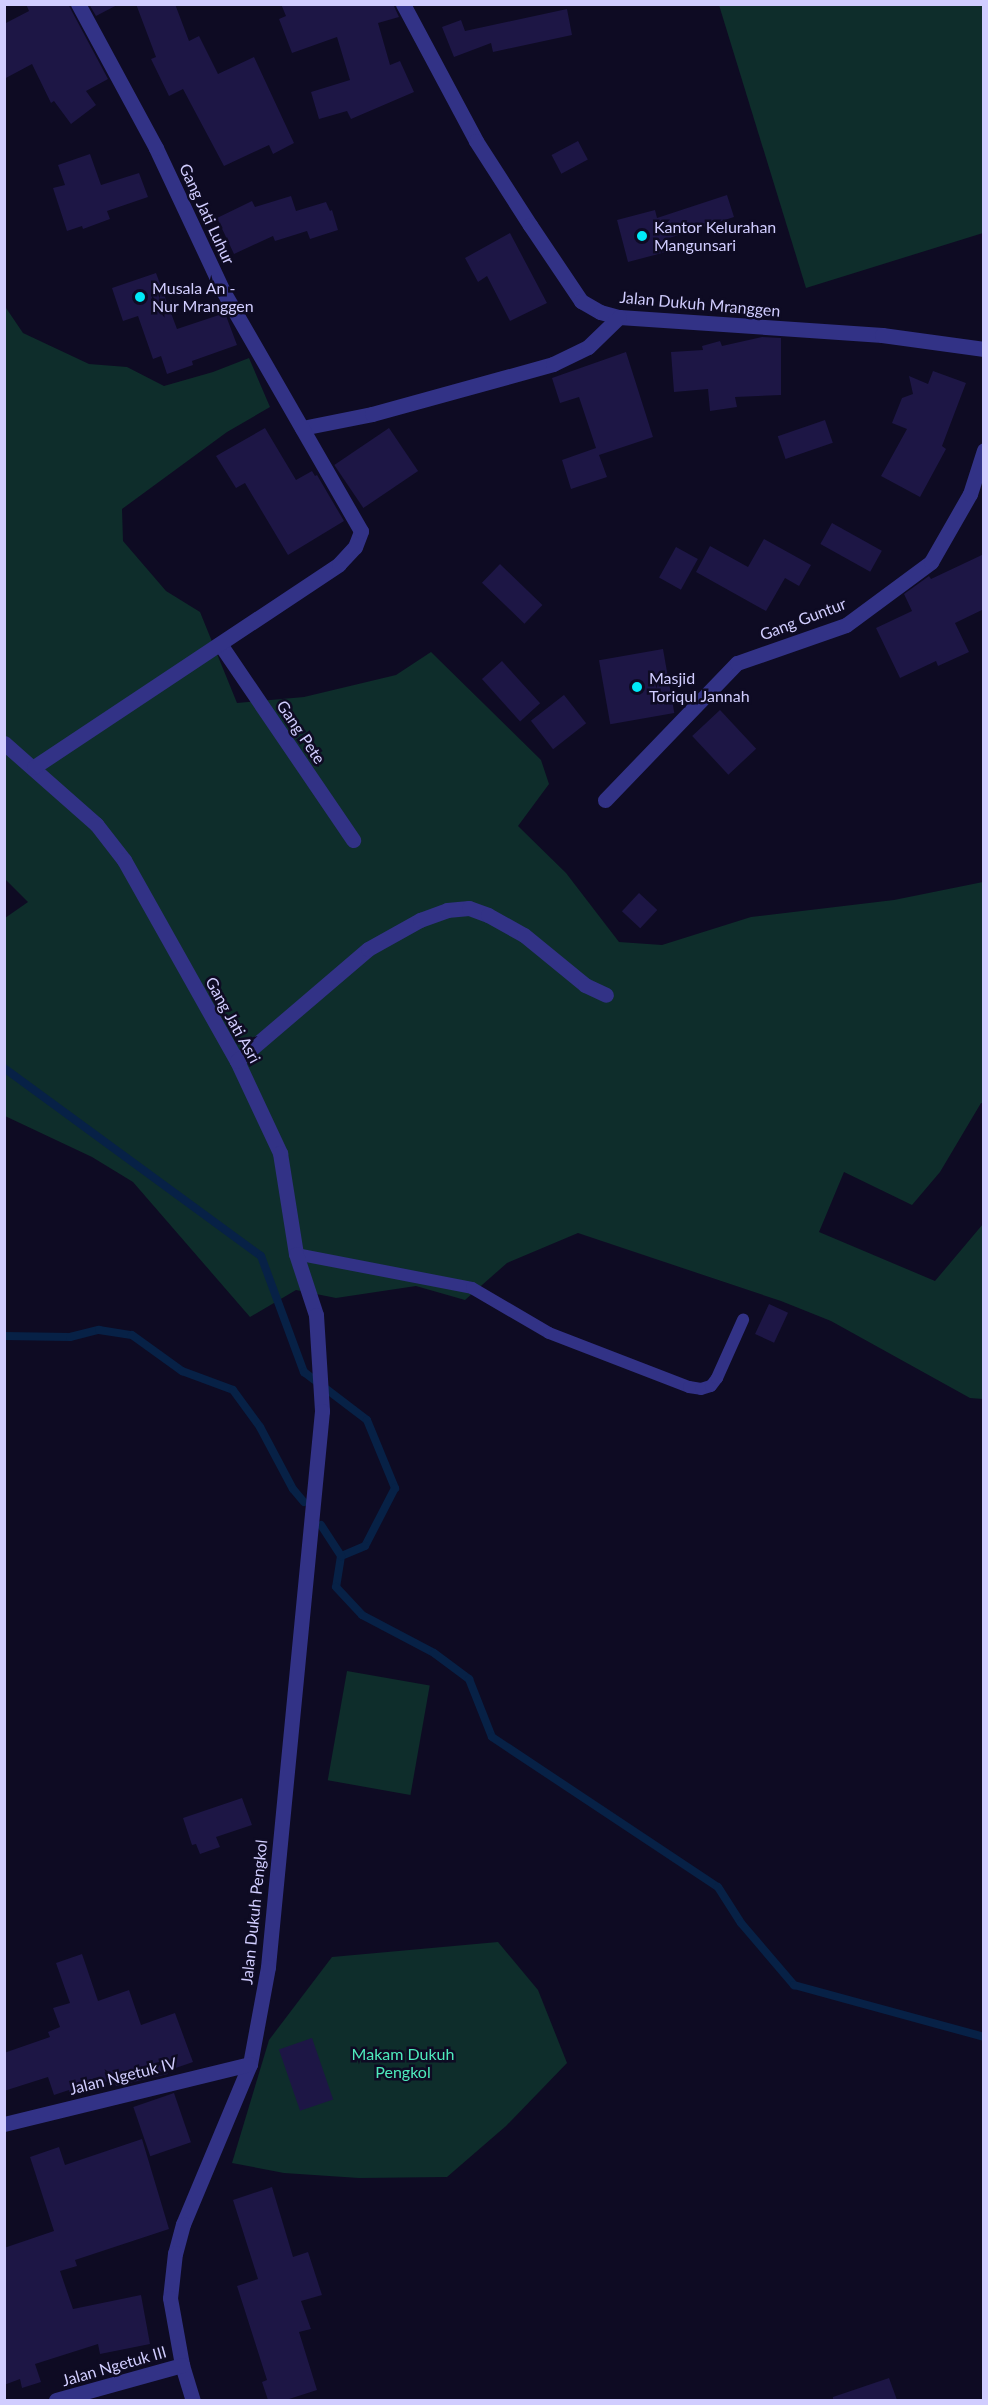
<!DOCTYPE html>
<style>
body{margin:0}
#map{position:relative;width:988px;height:2405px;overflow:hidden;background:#0e0b23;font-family:Lato,sans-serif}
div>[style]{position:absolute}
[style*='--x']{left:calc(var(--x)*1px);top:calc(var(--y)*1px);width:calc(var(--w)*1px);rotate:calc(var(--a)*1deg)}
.green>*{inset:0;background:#0e2d2b;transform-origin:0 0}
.stream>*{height:8px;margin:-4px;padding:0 4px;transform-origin:4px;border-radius:4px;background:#072146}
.building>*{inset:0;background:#1d1645;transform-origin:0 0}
.service>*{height:12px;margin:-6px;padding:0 6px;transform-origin:6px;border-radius:6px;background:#323286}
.minor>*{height:15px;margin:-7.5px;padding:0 7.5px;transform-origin:7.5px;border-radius:7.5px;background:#323286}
.dots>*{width:16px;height:16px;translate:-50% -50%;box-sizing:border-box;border:3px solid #0e0b23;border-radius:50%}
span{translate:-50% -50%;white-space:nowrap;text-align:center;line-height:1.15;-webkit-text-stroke:5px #0e0b23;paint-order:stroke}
.street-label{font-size:16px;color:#d1cdff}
.poi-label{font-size:16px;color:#d1cdff}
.left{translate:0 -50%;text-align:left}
.park-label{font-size:16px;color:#4eeabc}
.frame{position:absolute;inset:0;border:6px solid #d1cdff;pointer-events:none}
</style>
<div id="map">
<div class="green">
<div style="clip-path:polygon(719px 5px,983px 5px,983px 233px,806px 288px)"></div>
<div style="clip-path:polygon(4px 305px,23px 333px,89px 364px,127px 367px,164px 386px,213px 372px,249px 358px,270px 407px,227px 432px,122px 509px,123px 541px,166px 591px,200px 612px,237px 703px,304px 697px,396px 675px,431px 652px,541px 760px,549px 784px,518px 826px,566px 873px,619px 942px,662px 945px,751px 917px,894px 900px,983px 882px,983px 1103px,981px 1103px,940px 1172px,912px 1205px,844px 1172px,819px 1232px,935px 1281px,983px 1224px,983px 1399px,970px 1398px,831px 1321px,781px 1301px,578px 1233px,507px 1263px,465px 1300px,416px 1286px,336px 1298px,296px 1290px,250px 1317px,133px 1182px,92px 1157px,5px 1116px,5px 918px,28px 902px,4px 878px)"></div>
<div style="left:347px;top:1671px;width:84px;height:111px;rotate:10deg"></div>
<div style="clip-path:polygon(498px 1942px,538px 1990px,567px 2063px,506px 2126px,447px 2177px,359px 2178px,284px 2173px,232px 2163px,269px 2040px,332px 1957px)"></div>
</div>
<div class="stream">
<div style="--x:4;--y:1068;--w:318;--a:36.2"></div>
<div style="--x:261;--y:1256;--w:124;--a:69.7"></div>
<div style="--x:304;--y:1372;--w:79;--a:37.3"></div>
<div style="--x:367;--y:1420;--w:74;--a:67.6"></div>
<div style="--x:395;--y:1488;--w:65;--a:117.3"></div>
<div style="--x:365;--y:1546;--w:26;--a:157"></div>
<div style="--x:341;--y:1556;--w:31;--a:99"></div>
<div style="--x:336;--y:1587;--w:38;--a:47"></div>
<div style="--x:362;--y:1615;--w:81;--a:27.8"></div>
<div style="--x:434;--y:1653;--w:44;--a:36.6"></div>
<div style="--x:469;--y:1679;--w:62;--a:68.4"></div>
<div style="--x:492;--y:1737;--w:271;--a:33.6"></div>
<div style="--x:718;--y:1887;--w:43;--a:57.4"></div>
<div style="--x:741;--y:1923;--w:82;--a:49.5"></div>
<div style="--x:794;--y:1985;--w:197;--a:15.3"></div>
<div style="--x:4;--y:1336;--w:66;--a:0.9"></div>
<div style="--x:70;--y:1337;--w:30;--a:-14"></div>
<div style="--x:99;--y:1330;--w:33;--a:9"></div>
<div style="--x:132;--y:1335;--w:62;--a:35.8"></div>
<div style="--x:182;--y:1371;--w:54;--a:20.4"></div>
<div style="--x:233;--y:1390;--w:46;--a:53.9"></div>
<div style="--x:260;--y:1427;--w:70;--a:62"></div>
<div style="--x:293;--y:1489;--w:17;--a:50"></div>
<div style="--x:321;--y:1525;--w:37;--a:57"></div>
</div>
<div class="building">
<div style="clip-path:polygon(26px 4px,68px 4px,108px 79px,86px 91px,96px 105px,71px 124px,54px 101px,51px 103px,32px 64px,4px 79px,4px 24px,29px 11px)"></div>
<div style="clip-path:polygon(89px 4px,119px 4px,96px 16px)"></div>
<div style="clip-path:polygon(136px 4px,175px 4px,189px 41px,199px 36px,218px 74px,254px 57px,294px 143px,273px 154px,269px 145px,224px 166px,183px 89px,169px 96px,151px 59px,156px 57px)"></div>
<div style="clip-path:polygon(281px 4px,393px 4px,399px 17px,378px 23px,390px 65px,400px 61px,414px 92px,351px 119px,347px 111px,319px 119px,311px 92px,350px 80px,337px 37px,292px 53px,279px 19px,286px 16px)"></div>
<div style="clip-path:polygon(567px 9px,572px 35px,493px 52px,491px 43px,454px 57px,442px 27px,461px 20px,465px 31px)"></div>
<div style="left:578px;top:141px;width:21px;height:30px;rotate:62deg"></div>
<div style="clip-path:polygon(90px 154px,101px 185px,139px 173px,148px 197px,107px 211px,110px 219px,83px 229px,82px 226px,67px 231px,53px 188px,65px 185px,58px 165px)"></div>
<div style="clip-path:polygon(727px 195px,734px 217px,663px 240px,666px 252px,628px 262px,617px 220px,655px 210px,657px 218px)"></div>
<div style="clip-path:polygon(291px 196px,296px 211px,326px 202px,330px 211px,332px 210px,338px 230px,310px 239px,307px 231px,275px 241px,273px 236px,234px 254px,217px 218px,252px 201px,255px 207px)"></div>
<div style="clip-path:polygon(510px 233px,547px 303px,510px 321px,487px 276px,478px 282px,465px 258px)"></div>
<div style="clip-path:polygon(156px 273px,177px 329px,225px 313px,237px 345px,192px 361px,193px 365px,167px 374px,161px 356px,153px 359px,138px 316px,123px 321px,112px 288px)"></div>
<div style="clip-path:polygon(762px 337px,781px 338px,781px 395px,735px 397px,737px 407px,710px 411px,708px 389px,674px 392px,671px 352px,703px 350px,702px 346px,720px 341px,722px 346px)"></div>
<div style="clip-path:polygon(626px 352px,653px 437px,599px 455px,607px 477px,571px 489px,562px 460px,596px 448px,579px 397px,560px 403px,552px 378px)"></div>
<div style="clip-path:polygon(933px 371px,966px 383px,942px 446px,946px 449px,920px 497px,881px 476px,907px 429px,892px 423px,902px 398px,913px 394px,909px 376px,928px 384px)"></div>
<div style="left:825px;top:420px;width:24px;height:50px;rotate:71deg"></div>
<div style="clip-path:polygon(265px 428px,296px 480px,312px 471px,315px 476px,317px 475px,344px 521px,288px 555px,245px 483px,236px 488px,216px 456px)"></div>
<div style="left:389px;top:428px;width:52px;height:66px;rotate:56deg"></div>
<div style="left:832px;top:523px;width:57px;height:24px;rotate:29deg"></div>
<div style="clip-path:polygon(764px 539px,811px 565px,799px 586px,785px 578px,766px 611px,696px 572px,710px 546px,748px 567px)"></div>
<div style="left:676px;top:547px;width:25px;height:35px;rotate:29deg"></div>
<div style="clip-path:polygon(984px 554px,984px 609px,955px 623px,969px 652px,938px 666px,936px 661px,900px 678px,876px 628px,912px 611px,904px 594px,929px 576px,931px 579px)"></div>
<div style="left:500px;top:564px;width:59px;height:26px;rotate:44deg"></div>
<div style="left:663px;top:649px;width:65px;height:65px;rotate:80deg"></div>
<div style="left:502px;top:661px;width:57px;height:27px;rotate:48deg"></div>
<div style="left:564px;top:695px;width:36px;height:42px;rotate:52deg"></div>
<div style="left:720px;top:710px;width:53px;height:38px;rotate:47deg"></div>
<div style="left:639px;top:893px;width:25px;height:25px;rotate:43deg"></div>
<div style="left:769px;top:1304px;width:21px;height:33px;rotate:25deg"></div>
<div style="clip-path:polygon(242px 1798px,252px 1825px,216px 1837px,220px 1847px,200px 1854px,196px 1844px,192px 1845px,183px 1818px)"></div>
<div style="clip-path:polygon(82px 1954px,98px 2001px,129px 1990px,141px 2025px,175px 2013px,193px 2062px,167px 2071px,168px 2074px,116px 2086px,114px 2079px,70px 2094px,69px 2090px,54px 2095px,48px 2077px,4px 2091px,4px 2053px,50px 2037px,48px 2032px,60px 2027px,53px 2008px,70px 2003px,56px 1963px)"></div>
<div style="left:312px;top:2038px;width:65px;height:35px;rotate:71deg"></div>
<div style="left:174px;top:2093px;width:52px;height:43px;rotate:71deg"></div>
<div style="clip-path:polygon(142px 2139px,169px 2229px,75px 2260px,77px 2266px,60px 2271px,73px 2309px,141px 2295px,150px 2344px,100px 2354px,98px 2344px,35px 2364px,41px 2382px,22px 2388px,20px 2379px,4px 2385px,4px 2248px,54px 2231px,30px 2157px,59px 2147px,65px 2165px)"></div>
<div style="clip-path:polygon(272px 2187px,293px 2257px,308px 2252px,322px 2295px,301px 2301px,311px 2329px,299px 2332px,317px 2390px,286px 2400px,268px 2400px,262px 2382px,267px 2380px,237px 2286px,258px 2279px,233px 2200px)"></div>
<div style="clip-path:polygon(889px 2378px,897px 2400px,833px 2400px,833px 2397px)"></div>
</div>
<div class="service">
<div style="--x:296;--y:1254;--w:179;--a:10.9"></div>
<div style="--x:472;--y:1288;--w:89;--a:30.3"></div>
<div style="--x:549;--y:1333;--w:150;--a:21.1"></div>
<div style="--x:689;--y:1387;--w:12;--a:9"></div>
<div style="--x:701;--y:1389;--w:10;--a:-17"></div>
<div style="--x:711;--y:1386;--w:10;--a:-53"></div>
<div style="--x:717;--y:1378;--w:64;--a:-65.9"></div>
</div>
<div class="minor">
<div style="--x:403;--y:4;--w:155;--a:61.9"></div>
<div style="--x:476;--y:141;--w:100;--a:57.3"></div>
<div style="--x:530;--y:225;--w:92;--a:56.1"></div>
<div style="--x:581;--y:301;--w:22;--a:30"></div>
<div style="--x:600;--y:312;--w:20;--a:15"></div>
<div style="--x:619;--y:317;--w:264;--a:3.9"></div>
<div style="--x:882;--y:335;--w:103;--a:7.8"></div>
<div style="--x:302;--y:428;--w:71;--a:-11.3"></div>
<div style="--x:372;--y:414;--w:188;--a:-15.4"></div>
<div style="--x:553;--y:364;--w:39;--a:-26"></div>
<div style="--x:588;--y:347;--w:43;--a:-44.1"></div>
<div style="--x:220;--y:644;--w:237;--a:55.8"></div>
<div style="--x:4;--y:743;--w:123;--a:41.4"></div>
<div style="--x:96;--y:824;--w:46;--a:52.1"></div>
<div style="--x:124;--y:860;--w:231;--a:60.7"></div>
<div style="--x:237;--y:1061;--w:102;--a:64.9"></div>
<div style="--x:280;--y:1153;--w:102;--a:81"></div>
<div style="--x:296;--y:1254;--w:64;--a:71.8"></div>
<div style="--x:316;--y:1315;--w:96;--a:86.4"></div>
<div style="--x:322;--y:1411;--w:559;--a:95.55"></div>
<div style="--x:268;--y:1967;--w:99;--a:100.5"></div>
<div style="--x:250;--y:2064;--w:173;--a:112.7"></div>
<div style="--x:183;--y:2224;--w:30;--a:105"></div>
<div style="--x:175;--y:2253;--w:45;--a:96.3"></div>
<div style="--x:170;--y:2298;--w:68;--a:79.8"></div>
<div style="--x:182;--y:2365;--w:37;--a:73"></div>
<div style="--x:34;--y:767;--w:366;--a:-33.6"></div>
<div style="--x:339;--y:564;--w:23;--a:-47"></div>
<div style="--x:355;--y:547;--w:17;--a:-69"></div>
<div style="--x:361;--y:531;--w:279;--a:-119.9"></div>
<div style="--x:222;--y:289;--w:156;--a:-115.1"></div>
<div style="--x:156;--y:148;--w:164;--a:-118.4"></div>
<div style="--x:605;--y:800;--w:190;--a:-46.1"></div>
<div style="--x:737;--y:663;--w:115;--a:-19.2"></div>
<div style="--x:846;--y:625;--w:106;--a:-36.5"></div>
<div style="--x:931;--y:562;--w:78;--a:-60.2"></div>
<div style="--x:970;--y:494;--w:46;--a:-72.3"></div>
<div style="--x:237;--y:1061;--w:172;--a:-40.5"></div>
<div style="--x:368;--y:949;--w:60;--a:-29.1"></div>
<div style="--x:420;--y:920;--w:29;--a:-20"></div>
<div style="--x:447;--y:910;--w:22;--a:-5"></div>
<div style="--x:469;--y:908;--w:20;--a:20"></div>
<div style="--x:488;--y:915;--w:41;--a:29.1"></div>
<div style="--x:524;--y:935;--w:79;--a:39.3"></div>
<div style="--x:585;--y:985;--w:23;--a:25"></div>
<div style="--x:4;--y:2124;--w:253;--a:-13.7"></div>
<div style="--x:56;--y:2400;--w:131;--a:-15.5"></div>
</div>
<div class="dots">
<div style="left:642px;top:236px;background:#00eaf8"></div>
<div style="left:140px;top:297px;background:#00eaf8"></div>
<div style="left:637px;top:687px;background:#00eaf8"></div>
</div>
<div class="street-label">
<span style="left:207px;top:214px;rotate:65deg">Gang Jati Luhur</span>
<span style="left:700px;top:304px;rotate:5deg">Jalan Dukuh Mranggen</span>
<span style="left:803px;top:619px;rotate:-21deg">Gang Guntur</span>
<span style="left:301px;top:732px;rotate:56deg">Gang Pete</span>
<span style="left:233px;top:1020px;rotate:61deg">Gang Jati Asri</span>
<span style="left:254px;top:1912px;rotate:-84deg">Jalan Dukuh Pengkol</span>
<span style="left:123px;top:2076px;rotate:-14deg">Jalan Ngetuk IV</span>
<span style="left:114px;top:2366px;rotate:-16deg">Jalan Ngetuk III</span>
</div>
<div class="poi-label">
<span class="left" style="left:654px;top:236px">Kantor Kelurahan<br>Mangunsari</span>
<span class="left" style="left:152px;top:297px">Musala An -<br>Nur Mranggen</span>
<span class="left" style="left:649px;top:687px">Masjid<br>Toriqul Jannah</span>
</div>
<div class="park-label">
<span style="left:403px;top:2063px">Makam Dukuh<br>Pengkol</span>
</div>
<div class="frame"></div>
</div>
